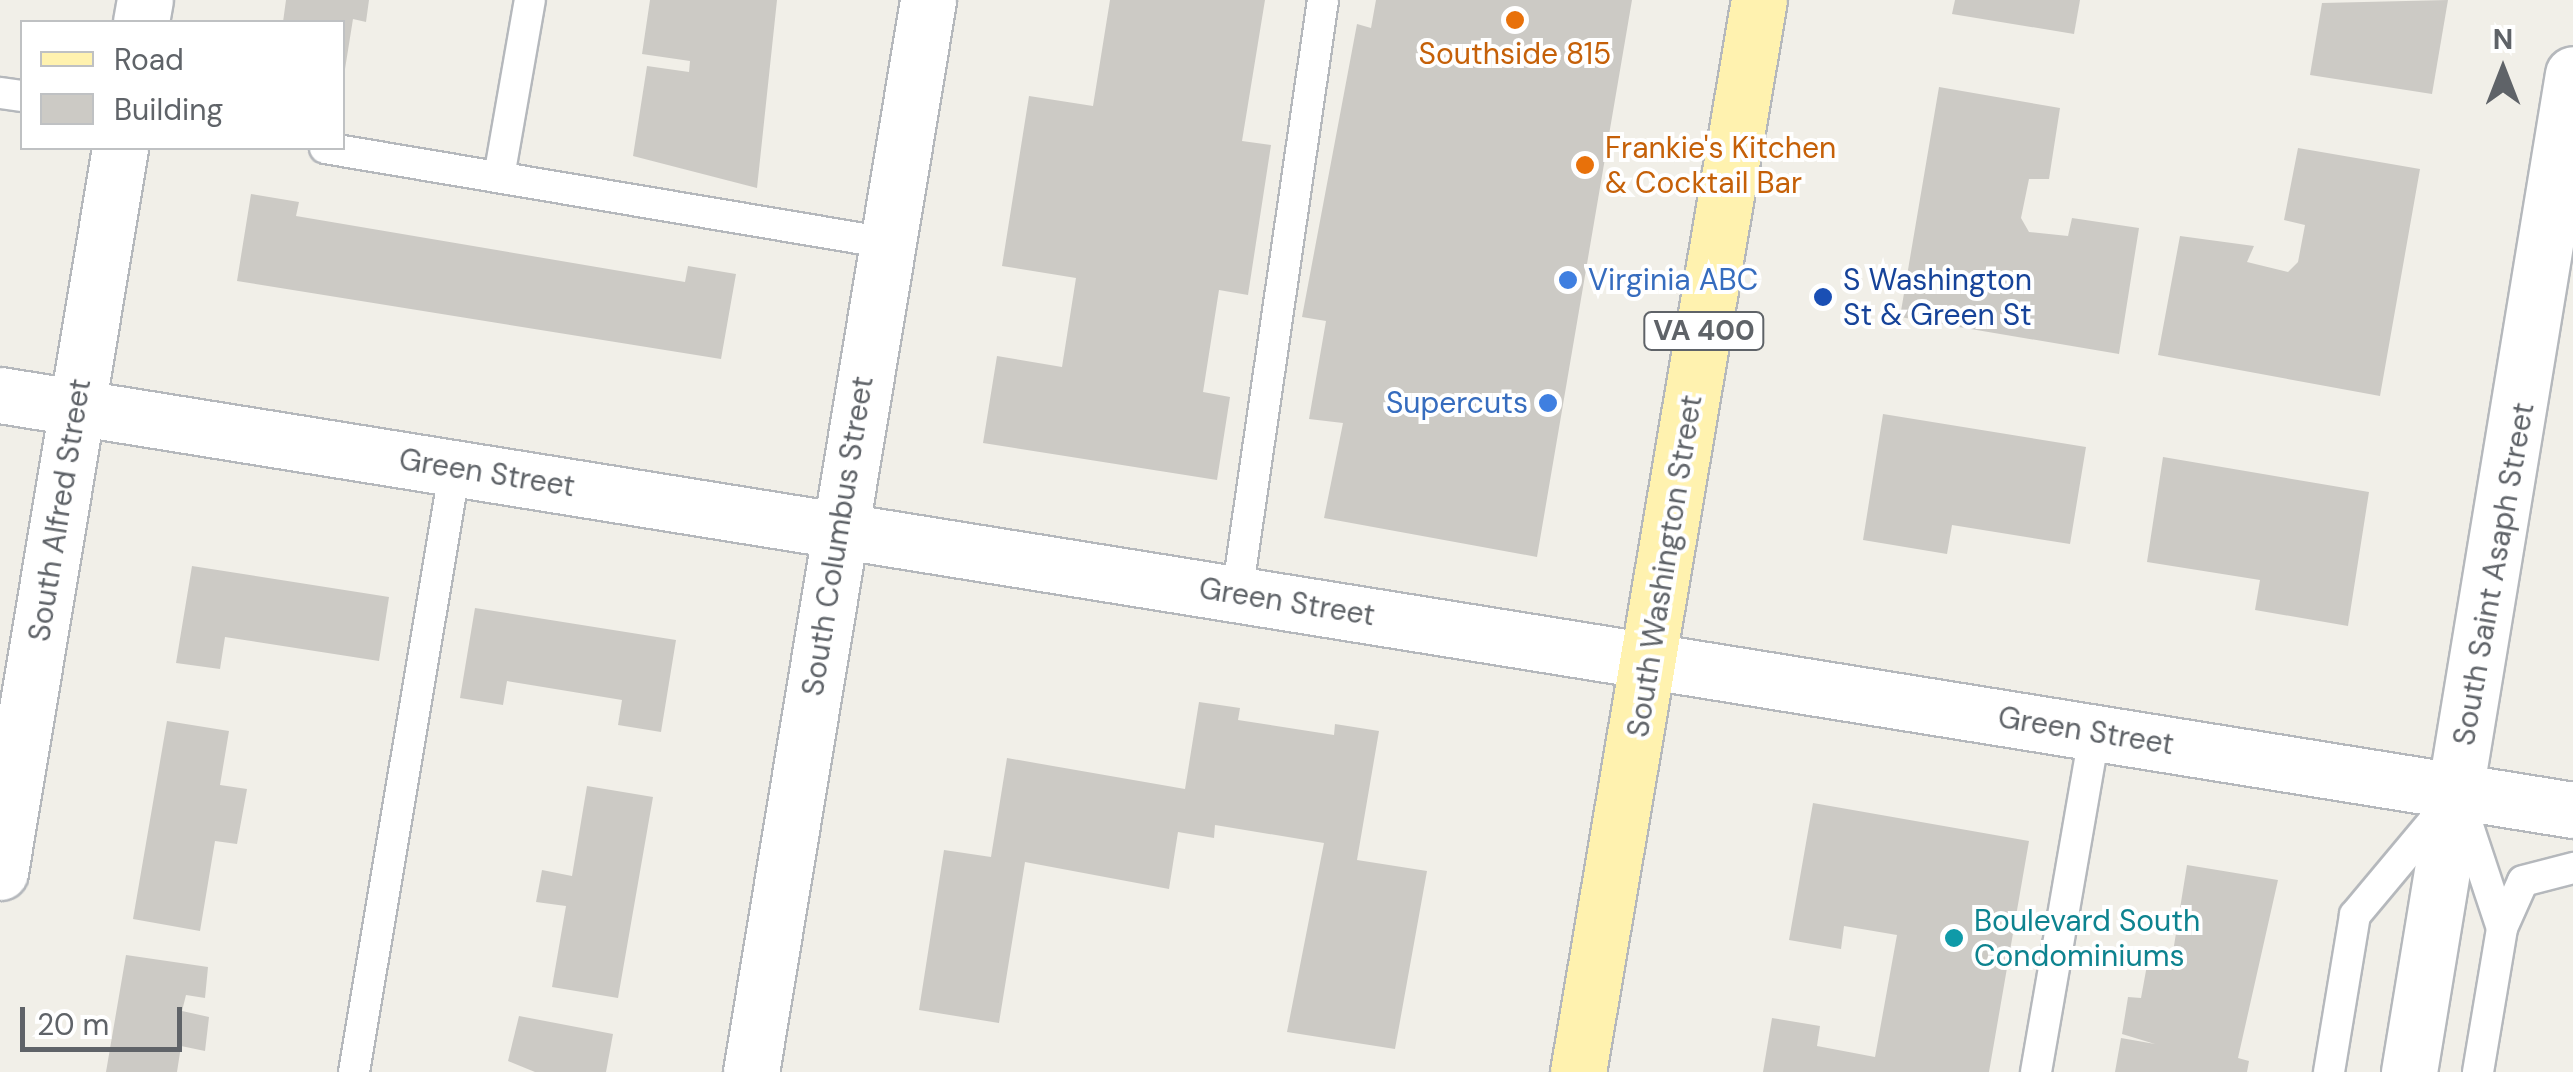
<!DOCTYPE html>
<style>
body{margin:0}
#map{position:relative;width:2573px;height:1072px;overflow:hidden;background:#f1efe8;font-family:"DM Sans",sans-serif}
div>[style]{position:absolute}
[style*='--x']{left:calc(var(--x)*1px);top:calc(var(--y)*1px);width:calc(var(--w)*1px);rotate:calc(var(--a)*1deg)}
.building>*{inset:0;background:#cccac5}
.roads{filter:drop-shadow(2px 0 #b5b8bc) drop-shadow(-2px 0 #b5b8bc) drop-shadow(0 2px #b5b8bc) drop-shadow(0 -2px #b5b8bc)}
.lane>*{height:30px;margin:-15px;padding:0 15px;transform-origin:15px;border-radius:15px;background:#fff}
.street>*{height:55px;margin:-27.5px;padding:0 27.5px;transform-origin:27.5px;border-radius:27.5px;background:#fff}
.secondary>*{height:55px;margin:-27.5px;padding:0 27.5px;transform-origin:27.5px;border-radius:27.5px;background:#fff}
.primary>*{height:55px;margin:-27.5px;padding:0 27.5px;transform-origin:27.5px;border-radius:27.5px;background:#fff2af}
.dots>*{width:28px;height:28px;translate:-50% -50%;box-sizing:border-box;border:5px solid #fff;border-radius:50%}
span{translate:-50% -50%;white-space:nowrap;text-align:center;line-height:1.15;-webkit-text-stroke:8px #fff;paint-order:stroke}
.shield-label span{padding:2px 8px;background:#fff;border:2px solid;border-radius:8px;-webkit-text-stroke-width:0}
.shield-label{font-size:28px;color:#5f6368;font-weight:700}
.food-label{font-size:30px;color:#c56008}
.left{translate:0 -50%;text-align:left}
.shop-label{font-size:30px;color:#366cbe}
.right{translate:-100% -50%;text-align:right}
.transit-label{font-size:30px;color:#164399}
.street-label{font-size:30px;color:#5f6368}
.culture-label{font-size:30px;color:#0d838f}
.legend{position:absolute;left:20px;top:20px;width:325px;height:130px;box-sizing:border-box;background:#fff;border:2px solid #bfc1c3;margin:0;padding:12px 18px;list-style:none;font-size:30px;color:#5f6368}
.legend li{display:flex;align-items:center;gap:20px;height:50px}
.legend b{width:50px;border:2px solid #bfc1c3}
.north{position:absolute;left:2453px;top:20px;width:100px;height:100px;-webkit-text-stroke:8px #fff;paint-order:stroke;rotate:0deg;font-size:28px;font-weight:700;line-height:40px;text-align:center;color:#5f6368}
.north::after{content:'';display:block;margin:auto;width:35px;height:45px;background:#5f6368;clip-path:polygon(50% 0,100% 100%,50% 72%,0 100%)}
.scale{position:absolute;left:20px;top:1007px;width:162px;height:45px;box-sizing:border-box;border:5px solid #5f6368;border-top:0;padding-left:12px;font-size:30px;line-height:35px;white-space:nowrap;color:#5f6368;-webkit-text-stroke:8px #fff;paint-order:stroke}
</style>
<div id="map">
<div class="building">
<div style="clip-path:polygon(286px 0,369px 0,366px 22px,353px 19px,345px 69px,342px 22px,283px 22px)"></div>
<div style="clip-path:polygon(650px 0,777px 0,757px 188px,633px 156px,647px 66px,689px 72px,690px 61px,642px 54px)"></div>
<div style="clip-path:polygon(1110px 0,1265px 0,1242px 141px,1271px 145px,1248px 295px,1219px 290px,1203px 392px,1230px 397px,1217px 480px,983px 443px,997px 356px,1062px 367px,1076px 278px,1002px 266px,1029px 96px,1093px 106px)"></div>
<div style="clip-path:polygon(1376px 0,1632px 0,1537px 557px,1324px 518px,1343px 423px,1309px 419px,1326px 321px,1302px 317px,1357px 24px,1371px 28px)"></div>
<div style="clip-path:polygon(1955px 0,2080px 0,2074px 34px,1952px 14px)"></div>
<div style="clip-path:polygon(2448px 0,2432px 94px,2310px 75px,2322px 3px)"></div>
<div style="clip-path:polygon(1939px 87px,2060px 108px,2049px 179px,2029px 179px,2021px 218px,2029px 232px,2068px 236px,2072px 218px,2139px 228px,2119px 354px,1900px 317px)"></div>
<div style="clip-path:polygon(2298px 148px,2420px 169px,2380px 396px,2158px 355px,2180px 236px,2254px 246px,2247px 262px,2288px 272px,2298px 262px,2305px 225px,2284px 220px)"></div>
<div style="clip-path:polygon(251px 194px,299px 202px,296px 216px,685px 282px,688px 266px,736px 274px,721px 359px,237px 281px)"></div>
<div style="clip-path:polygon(1883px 414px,2086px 447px,2070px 544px,1952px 525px,1947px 554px,1863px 540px)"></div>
<div style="clip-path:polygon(2163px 457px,2369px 492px,2348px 626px,2255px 610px,2260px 580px,2147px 562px)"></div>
<div style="clip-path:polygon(192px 566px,389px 597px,379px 661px,225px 637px,220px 669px,176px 663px)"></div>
<div style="clip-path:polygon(475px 608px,676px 640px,661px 732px,618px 725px,622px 700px,507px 681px,503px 705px,460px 698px)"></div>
<div style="clip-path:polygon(1199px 702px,1240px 708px,1238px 720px,1334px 735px,1335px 724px,1379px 731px,1357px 860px,1427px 871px,1395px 1049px,1287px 1032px,1324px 843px,1215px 825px,1214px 838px,1178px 832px,1169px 889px,1025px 862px,999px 1023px,919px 1010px,944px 850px,991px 857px,1007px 758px,1185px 789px)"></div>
<div style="clip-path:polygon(167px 721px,229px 731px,220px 785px,247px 789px,237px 844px,215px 841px,200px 931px,133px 919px)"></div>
<div style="clip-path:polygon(587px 786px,653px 797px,618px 998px,552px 987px,566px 906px,536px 902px,542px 870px,572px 876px)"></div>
<div style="clip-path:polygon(1813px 803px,2029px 841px,1989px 1072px,1763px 1072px,1772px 1018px,1820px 1026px,1817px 1046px,1875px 1057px,1897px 935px,1844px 926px,1841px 949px,1789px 940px)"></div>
<div style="clip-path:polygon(2187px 865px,2278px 880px,2238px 1058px,2249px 1061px,2247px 1072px,2115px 1072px,2121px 1038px,2155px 1044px,2122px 1034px,2128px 997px,2141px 998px,2149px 954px,2172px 958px)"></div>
<div style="clip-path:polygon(126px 955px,208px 967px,205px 998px,186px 995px,182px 1011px,209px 1017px,205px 1051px,181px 1046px,177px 1072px,106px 1072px)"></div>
<div style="clip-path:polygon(519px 1016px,613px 1034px,606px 1072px,535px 1072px,508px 1061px)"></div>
</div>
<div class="roads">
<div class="lane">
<div style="--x:0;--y:93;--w:22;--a:8"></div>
<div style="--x:325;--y:148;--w:570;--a:9.59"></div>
<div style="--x:499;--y:177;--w:180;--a:-80.1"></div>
<div style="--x:1237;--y:594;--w:600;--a:-81.76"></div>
<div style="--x:2462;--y:808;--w:126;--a:71.6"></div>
<div style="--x:354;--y:1072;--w:612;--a:-80.51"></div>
<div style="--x:2036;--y:1072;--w:345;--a:-80.2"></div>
<div style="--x:2329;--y:1072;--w:159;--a:-80.6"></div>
<div style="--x:2355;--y:915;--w:142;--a:-50.1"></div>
<div style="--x:2478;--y:1072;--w:146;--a:-80.5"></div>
<div style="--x:2502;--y:928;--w:51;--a:-65.9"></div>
<div style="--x:2523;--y:881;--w:52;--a:-14.6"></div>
</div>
<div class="street">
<div style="--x:141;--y:22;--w:22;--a:-80"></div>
<div style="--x:0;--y:395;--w:1671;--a:9.16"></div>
<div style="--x:0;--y:872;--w:734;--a:-80.59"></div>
<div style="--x:751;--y:1072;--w:1087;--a:-80.62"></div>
<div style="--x:2409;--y:1072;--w:1011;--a:-80.67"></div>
</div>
<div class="secondary">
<div style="--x:1650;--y:661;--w:935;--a:9.17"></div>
</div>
<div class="primary">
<div style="--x:1578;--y:1072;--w:1087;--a:-80.42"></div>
</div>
</div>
<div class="dots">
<div style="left:1515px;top:20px;background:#e8710a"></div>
<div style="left:1585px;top:165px;background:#e8710a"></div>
<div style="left:1568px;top:280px;background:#3f7fe0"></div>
<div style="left:1823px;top:297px;background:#1a4fb4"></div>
<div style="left:1548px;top:403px;background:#3f7fe0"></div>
<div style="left:1954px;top:938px;background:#0f9aa8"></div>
</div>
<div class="shield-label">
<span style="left:1704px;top:331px">VA 400</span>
</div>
<div class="food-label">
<span style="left:1515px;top:54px">Southside 815</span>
<span class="left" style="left:1605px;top:165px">Frankie's Kitchen<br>&amp; Cocktail Bar</span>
</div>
<div class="shop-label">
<span class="left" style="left:1588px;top:280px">Virginia ABC</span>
<span class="right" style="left:1528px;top:403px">Supercuts</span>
</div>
<div class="transit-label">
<span class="left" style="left:1843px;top:297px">S Washington<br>St &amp; Green St</span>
</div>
<div class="street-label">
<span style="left:487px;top:473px;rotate:9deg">Green Street</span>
<span style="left:60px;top:510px;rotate:-81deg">South Alfred Street</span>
<span style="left:838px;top:536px;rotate:-81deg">South Columbus Street</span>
<span style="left:1665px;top:566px;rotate:-81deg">South Washington Street</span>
<span style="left:2494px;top:574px;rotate:-80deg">South Saint Asaph Street</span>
<span style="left:1287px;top:602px;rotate:9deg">Green Street</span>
<span style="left:2086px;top:731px;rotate:9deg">Green Street</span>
</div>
<div class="culture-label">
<span class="left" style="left:1974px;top:938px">Boulevard South<br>Condominiums</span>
</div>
<ul class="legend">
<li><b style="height:12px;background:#fff2af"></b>Road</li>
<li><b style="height:28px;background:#cccac5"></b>Building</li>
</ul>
<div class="north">N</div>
<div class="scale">20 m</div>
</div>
